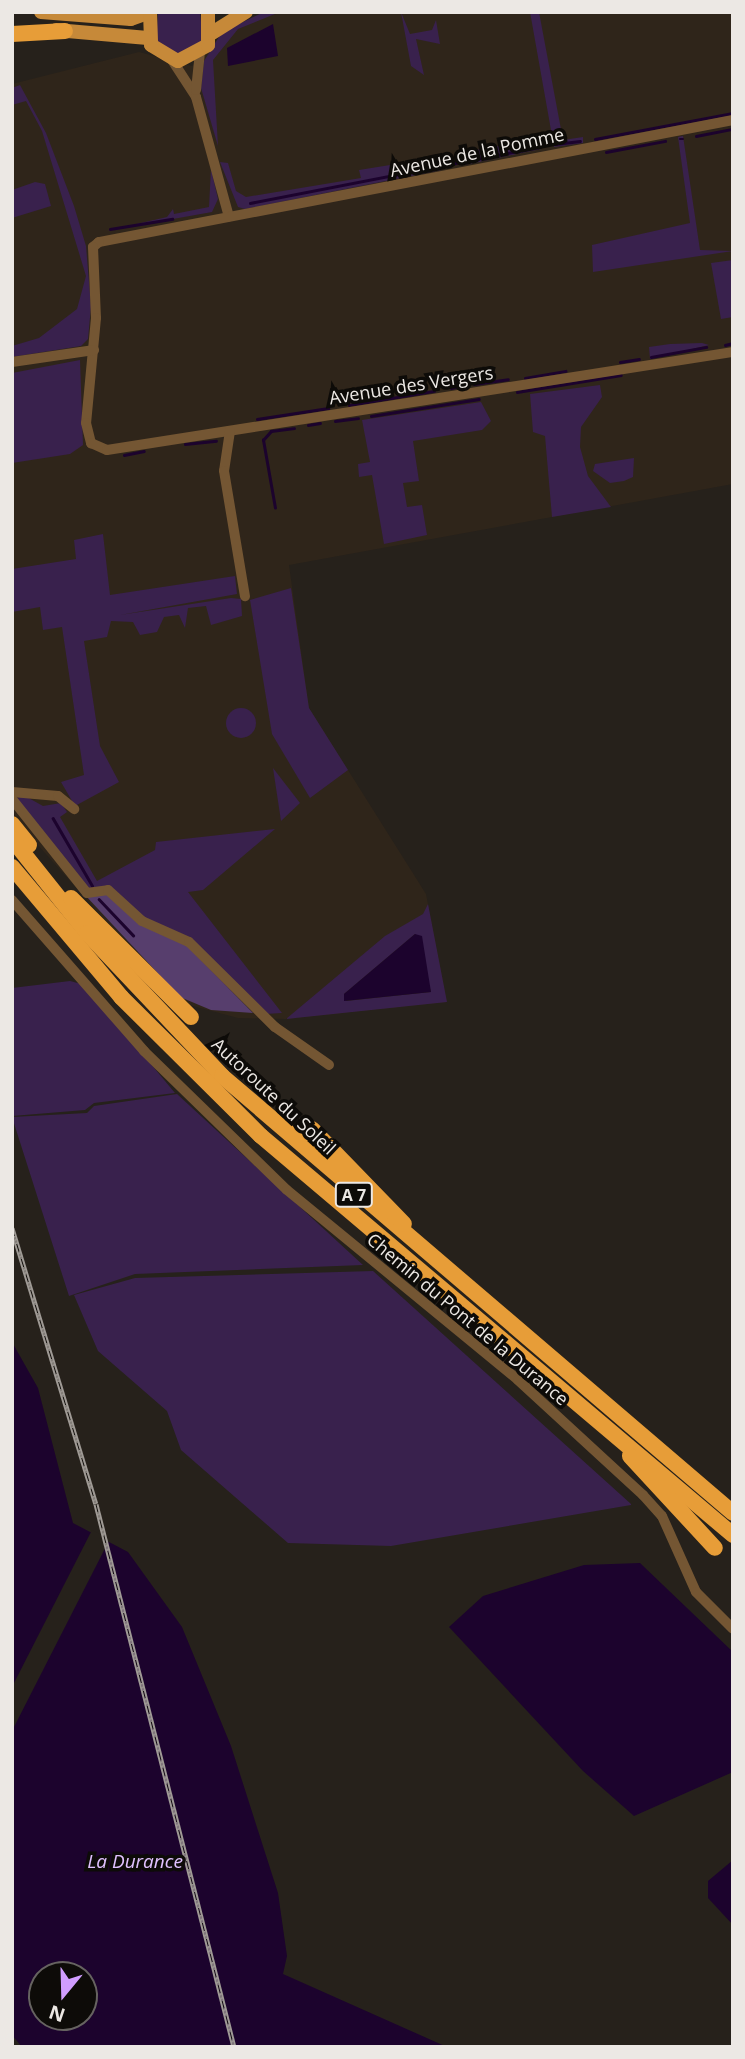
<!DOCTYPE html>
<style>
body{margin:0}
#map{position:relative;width:745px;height:2059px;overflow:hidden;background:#26211b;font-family:"Open Sans",sans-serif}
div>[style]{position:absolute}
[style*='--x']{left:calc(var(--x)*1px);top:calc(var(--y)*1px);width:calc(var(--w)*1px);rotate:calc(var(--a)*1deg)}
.built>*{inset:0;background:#2f251a}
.green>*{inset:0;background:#39214d}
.round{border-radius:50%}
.forest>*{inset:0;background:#573e6d}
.water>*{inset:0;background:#1c032d}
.pier>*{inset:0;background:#26211b;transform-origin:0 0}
.stream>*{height:2.5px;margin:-1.25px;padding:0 1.25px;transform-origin:1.25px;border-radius:1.25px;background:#1c032d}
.minor>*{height:10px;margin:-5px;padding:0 5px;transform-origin:5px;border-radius:5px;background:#745633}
.major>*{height:14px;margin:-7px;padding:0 7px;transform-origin:7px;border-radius:7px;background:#c68939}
.highway>*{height:16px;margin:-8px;padding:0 8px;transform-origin:8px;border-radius:8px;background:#e79d38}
.rail>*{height:5px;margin-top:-2.5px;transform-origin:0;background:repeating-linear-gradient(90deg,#0d0b08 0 8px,#9f9a95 0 16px);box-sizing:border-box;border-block:2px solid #9f9a95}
span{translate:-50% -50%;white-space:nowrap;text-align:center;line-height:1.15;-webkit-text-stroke:7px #0d0b08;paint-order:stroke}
.shield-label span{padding:2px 5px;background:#0d0b08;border:2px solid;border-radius:5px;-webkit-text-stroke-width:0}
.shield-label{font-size:16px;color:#ece8e4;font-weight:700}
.street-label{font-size:18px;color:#ece8e4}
.water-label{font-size:19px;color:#e0c1fe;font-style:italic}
.frame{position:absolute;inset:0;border:14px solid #ece8e4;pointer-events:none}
.north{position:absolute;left:28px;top:1961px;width:70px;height:70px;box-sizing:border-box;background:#0d0b08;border:2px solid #666360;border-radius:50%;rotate:199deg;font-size:19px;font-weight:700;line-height:28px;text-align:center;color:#ece8e4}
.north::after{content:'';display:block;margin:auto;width:24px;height:32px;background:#d09dff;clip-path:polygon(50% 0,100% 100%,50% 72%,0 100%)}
</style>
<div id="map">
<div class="built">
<div style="clip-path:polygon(282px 12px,733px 12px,733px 484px,289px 565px,309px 708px,426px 894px,447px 1002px,286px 1019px,238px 1018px,178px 1002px,12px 816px,12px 84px,139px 52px,192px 66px,227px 29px)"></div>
</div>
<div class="green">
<div style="clip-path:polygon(158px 12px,200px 12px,203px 41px,180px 55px,156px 43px)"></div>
<div style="clip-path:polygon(264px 12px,305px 12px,275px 14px,238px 29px,213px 60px,218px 146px,201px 88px,204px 61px,222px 32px)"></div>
<div style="clip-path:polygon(401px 12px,410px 34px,432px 30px,436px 20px,440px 44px,416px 39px,424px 75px,411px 66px)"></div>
<div style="clip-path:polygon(530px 12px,539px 12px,563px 140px,583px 137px,583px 143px,554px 147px)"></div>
<div style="clip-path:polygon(20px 85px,46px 133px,74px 206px,86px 246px,91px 306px,88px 339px,81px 346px,12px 357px,12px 346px,39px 338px,77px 309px,86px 276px,42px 131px,26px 101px,12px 105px,12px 88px)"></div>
<div style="clip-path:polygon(683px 136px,700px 250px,733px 251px,593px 272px,592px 245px,690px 223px,678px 137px)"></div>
<div style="clip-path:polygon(539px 139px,541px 149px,464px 165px,459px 153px)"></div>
<div style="clip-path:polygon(415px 161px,441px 162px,441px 170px,245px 209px,238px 207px,220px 162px,228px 163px,236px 191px,246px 197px,361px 178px,359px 170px)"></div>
<div style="clip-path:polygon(211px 169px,218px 199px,212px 212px,106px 231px,167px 217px,173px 209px,174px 214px,209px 207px)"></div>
<div style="clip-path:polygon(35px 182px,45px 184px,51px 206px,12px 218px,12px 190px)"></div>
<div style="clip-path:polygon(733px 260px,733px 317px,721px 319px,711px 263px)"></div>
<div style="clip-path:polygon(670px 344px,702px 343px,709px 345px,650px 359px,649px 347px)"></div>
<div style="clip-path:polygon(80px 360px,83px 445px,70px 454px,12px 463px,12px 373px)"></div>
<div style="clip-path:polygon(600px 385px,602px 397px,581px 427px,580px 447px,588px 476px,611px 507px,552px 517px,545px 436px,533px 432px,530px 394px)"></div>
<div style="clip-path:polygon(481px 402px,491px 421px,482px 430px,413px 441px,419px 481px,403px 483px,407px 507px,422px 505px,427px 535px,384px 544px,372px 475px,359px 477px,358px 464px,370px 462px,362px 420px)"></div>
<div style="clip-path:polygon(634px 458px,633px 477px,624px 481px,610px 483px,593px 471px,595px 464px)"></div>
<div style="clip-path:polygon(103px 534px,110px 595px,235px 576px,237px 594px,120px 615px,231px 598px,241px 599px,242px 616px,211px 625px,206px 606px,188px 608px,185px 628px,179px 615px,164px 617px,157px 632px,140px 635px,133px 622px,111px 621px,107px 637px,84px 641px,100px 746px,119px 782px,75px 806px,61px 782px,84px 775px,62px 627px,43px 630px,40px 607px,12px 612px,12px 569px,76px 559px,74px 540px)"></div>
<div style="clip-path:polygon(291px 588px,309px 708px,348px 770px,310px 798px,272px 734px,250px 600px)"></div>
<div class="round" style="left:226px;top:708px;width:30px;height:30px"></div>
<div style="clip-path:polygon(273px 768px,300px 803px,281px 821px)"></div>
<div style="clip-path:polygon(25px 796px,43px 806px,61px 803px,67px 812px,60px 817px,97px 881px,155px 850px,156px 842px,275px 829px,203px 890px,188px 892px,282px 1013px,265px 1014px,90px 891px,15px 798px)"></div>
<div style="clip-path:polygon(evenodd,428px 904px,447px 1002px,286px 1019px,385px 936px,423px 914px,428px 904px,415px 934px,431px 992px,346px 1001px,344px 994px,415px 934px)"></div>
<div style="clip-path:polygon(70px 981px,85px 985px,175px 1093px,94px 1103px,85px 1110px,12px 1116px,12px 988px)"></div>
<div style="clip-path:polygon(177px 1094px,363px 1265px,135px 1274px,69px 1296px,12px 1117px,87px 1113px,94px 1106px)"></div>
<div style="clip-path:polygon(373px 1271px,631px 1504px,631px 1505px,391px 1546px,288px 1543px,181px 1450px,167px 1411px,98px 1351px,74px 1295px,135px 1278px)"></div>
</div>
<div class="forest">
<div style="clip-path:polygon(106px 893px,181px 940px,253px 1013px,211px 1010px,180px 997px,85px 895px)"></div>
</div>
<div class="water">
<div style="clip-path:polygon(273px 24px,278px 56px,228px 66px,227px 48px)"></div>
<div style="clip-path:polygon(415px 934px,422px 936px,431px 992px,344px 1001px,344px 994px)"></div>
<div style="clip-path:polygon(evenodd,12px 1342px,38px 1388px,73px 1523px,128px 1552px,182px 1627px,231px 1746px,278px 1893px,287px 1956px,283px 1974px,447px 2047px,22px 2047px,12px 2035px,12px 1342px,42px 1975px,84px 1975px,84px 2017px,42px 2017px,42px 1975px)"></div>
<div style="clip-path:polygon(640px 1563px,733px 1652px,733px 1772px,634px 1816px,583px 1771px,449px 1627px,483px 1596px,584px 1565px)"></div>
<div style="clip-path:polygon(733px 1860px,733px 1925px,708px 1898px,708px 1881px)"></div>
</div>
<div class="pier">
<div style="left:92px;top:1530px;width:20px;height:533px;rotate:27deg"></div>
</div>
<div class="stream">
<div style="--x:696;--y:136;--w:38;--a:-11"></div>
<div style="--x:595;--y:139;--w:140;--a:-10.7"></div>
<div style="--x:680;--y:139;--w:3;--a:0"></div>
<div style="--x:555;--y:144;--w:25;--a:-7"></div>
<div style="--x:606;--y:152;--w:60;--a:-10.6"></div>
<div style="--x:250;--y:203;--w:294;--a:-11"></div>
<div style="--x:110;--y:229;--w:63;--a:-9.2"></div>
<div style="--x:725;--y:345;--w:8;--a:-14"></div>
<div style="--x:651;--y:357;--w:56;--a:-10.3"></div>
<div style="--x:620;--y:362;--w:19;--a:-9"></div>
<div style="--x:525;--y:378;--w:41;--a:-9.9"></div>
<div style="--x:474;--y:384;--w:34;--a:-8"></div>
<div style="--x:451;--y:388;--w:11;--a:-15"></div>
<div style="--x:517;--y:392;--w:105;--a:-9.3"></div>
<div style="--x:349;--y:405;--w:86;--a:-9.4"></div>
<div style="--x:371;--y:416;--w:109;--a:-8.9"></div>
<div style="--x:257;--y:419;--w:72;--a:-8.8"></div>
<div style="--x:335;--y:421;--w:23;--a:-7"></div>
<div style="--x:308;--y:425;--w:12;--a:-9"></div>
<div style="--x:185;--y:444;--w:31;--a:-6"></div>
<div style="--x:124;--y:455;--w:20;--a:-11"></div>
<div style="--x:275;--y:508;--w:69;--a:-100"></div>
<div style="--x:263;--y:440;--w:12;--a:-48"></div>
<div style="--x:271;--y:431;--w:23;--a:-7"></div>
<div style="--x:53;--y:818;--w:78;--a:59.8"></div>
<div style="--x:99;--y:899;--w:50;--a:46.6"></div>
</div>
<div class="minor">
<div style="--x:172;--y:60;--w:44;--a:57"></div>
<div style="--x:196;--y:97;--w:124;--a:74.6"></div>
<div style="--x:196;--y:90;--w:36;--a:-84"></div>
<div style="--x:733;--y:120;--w:646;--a:169.11"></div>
<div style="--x:99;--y:242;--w:8;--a:140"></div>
<div style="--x:93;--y:247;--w:71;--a:87.6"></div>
<div style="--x:96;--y:318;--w:105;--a:95.4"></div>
<div style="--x:86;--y:423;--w:21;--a:76"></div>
<div style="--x:91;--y:443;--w:17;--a:24"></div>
<div style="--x:107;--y:450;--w:634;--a:-8.9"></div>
<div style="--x:12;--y:362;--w:83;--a:-8.3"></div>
<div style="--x:230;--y:431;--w:40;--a:98.5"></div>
<div style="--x:224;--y:471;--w:127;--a:80.5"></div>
<div style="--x:12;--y:792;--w:46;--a:5"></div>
<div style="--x:58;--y:796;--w:21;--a:39"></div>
<div style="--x:12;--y:799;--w:120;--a:51.4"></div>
<div style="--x:87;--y:893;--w:21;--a:-8"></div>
<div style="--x:108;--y:890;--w:46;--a:42.4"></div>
<div style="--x:142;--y:921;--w:51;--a:24.1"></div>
<div style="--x:189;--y:942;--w:121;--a:44.7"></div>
<div style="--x:275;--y:1027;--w:66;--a:35.1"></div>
<div style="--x:12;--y:900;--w:201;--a:48.8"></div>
<div style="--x:144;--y:1051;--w:199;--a:44.2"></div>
<div style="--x:287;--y:1190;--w:299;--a:39.4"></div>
<div style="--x:518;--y:1380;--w:170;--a:42.6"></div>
<div style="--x:643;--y:1495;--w:28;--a:48"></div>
<div style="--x:662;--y:1516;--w:83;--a:65.9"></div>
<div style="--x:696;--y:1592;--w:52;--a:45"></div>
</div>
<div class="major">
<div style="--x:41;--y:12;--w:90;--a:4.4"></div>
<div style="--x:131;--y:19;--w:20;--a:-20"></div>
<div style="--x:150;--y:12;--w:33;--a:88"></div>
<div style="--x:151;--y:45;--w:31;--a:31"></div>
<div style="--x:178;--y:61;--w:34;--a:-28"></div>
<div style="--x:208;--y:45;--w:33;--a:-90"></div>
<div style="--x:56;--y:30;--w:92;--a:5"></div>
<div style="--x:212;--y:33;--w:40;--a:-32"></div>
</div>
<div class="highway">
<div style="--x:12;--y:34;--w:53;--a:-3.2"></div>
<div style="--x:12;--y:824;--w:27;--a:51"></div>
<div style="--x:12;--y:839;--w:120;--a:51.4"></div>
<div style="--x:87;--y:933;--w:197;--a:46.6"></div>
<div style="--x:222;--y:1076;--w:672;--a:40.54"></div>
<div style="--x:12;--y:867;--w:170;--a:50"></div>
<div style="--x:121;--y:997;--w:197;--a:44.8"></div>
<div style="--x:261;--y:1136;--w:618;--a:40.21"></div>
<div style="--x:71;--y:898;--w:169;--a:44.8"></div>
<div style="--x:312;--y:1129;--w:132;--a:45.9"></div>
<div style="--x:630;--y:1456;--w:125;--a:47.3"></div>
</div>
<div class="rail">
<div style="--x:12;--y:1228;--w:288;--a:73.1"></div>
<div style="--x:96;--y:1504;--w:560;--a:75.74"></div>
</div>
<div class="shield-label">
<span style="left:354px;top:1195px">A 7</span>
</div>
<div class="street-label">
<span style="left:477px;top:152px;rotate:-12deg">Avenue de la Pomme</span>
<span style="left:411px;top:385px;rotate:-9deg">Avenue des Vergers</span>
<span style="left:274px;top:1096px;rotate:43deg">Autoroute du Soleil</span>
<span style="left:468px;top:1319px;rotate:40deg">Chemin du Pont de la Durance</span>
</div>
<div class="water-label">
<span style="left:135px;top:1862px">La Durance</span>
</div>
<div class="frame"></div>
<div class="north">N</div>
</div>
